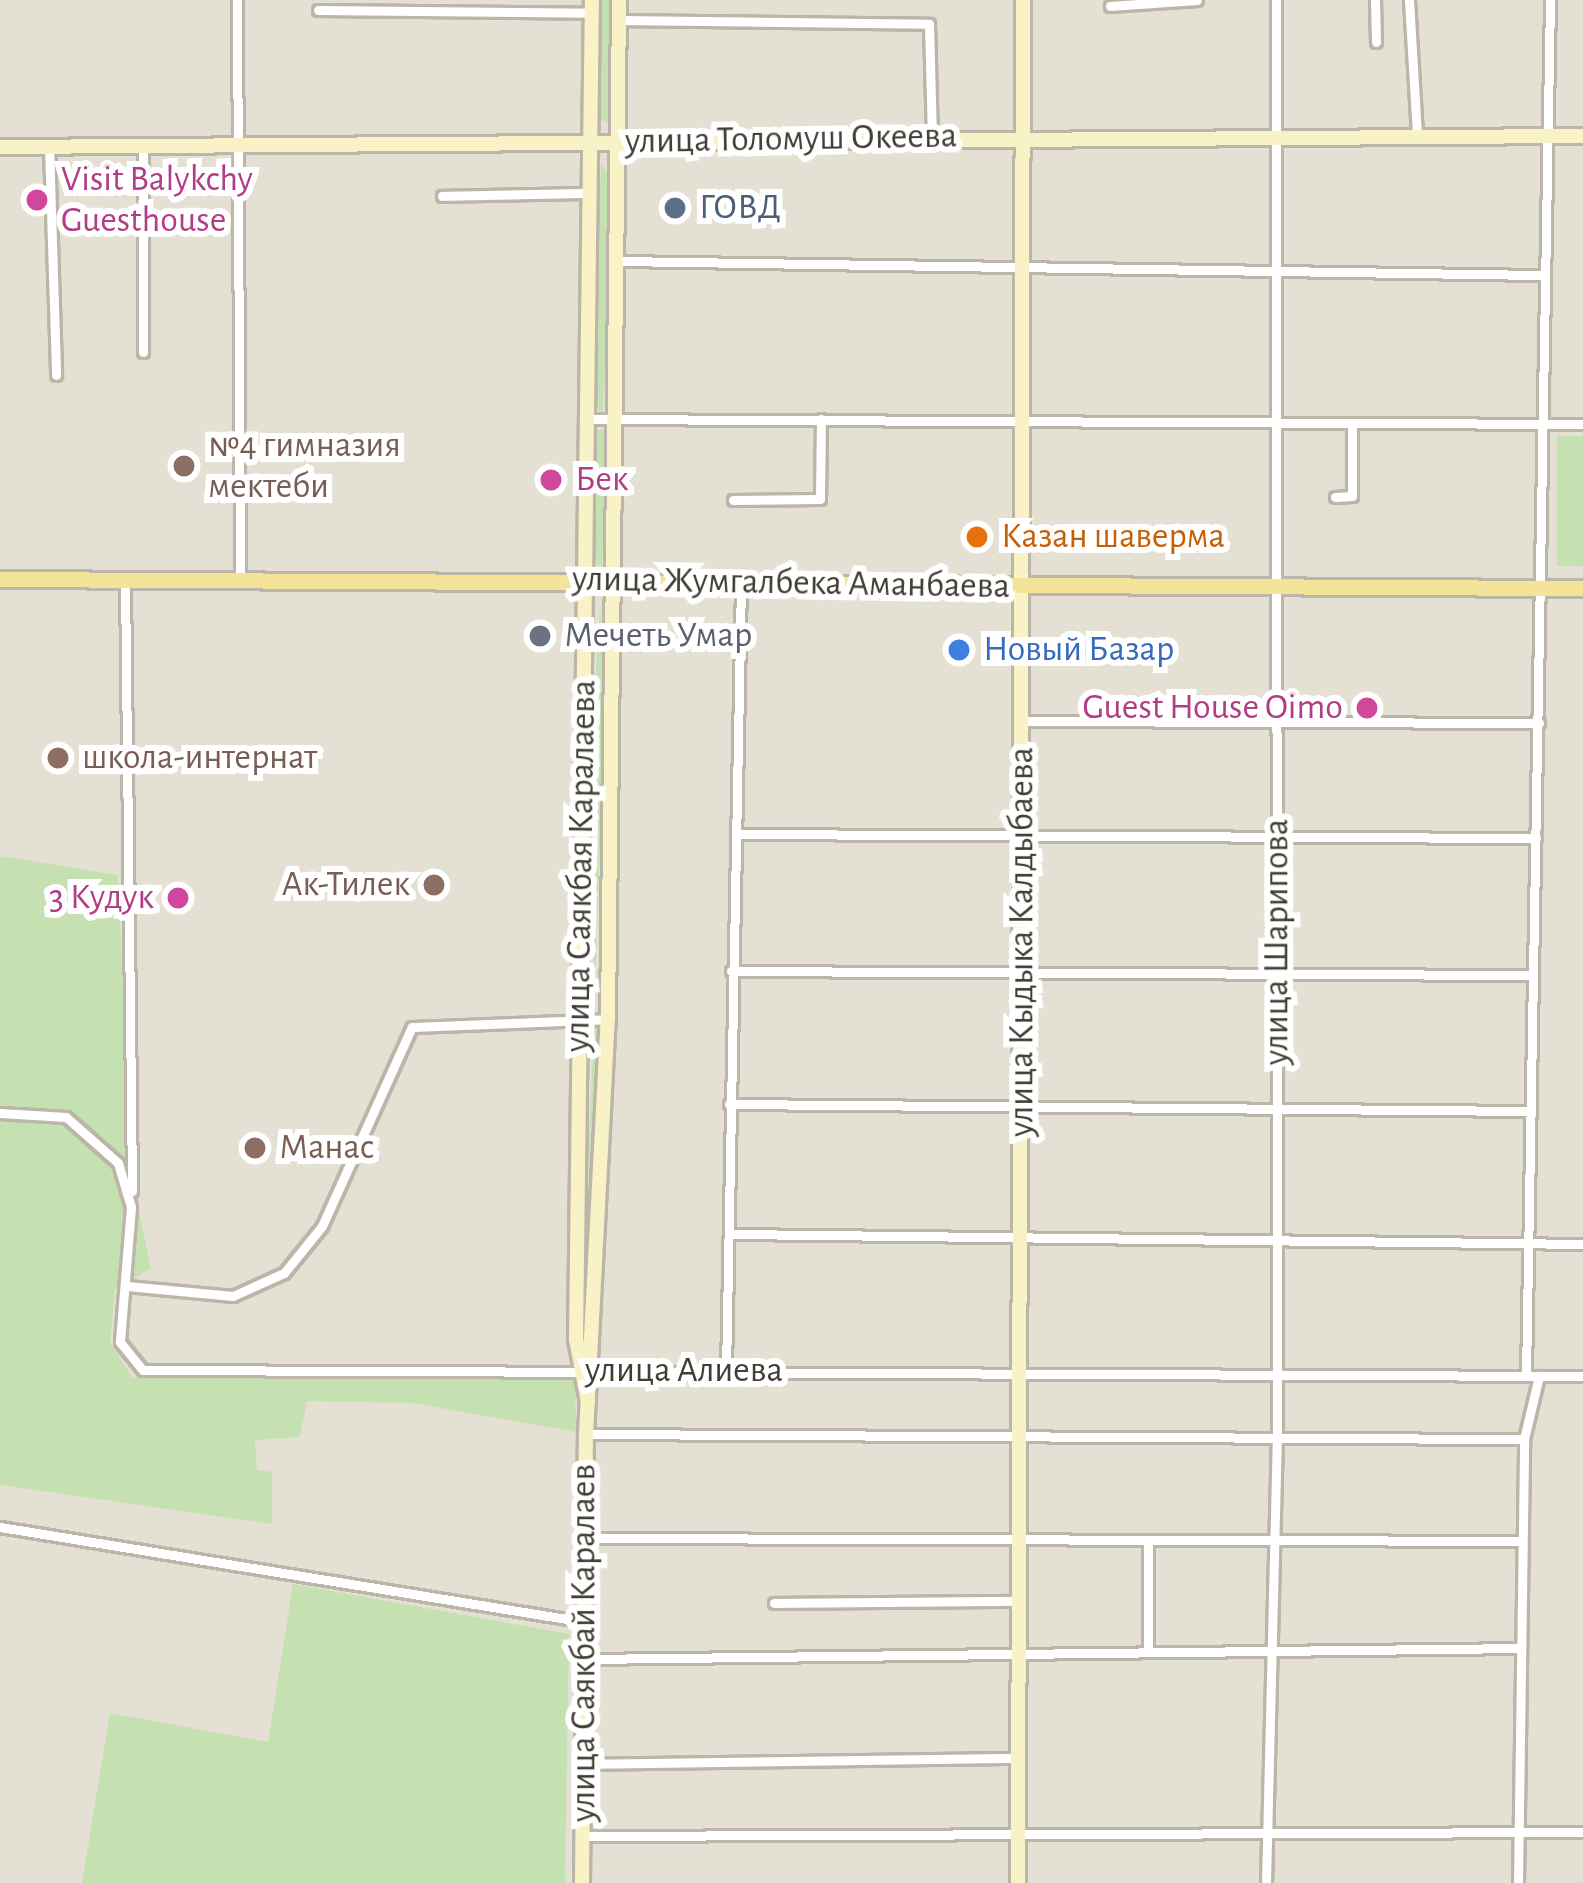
<!DOCTYPE html>
<meta charset="utf-8">
<style>
body{margin:0}
#map{position:relative;width:1583px;height:1883px;overflow:hidden;background:#f0eee4;font-family:"Alegreya Sans",sans-serif}
div>[style]{position:absolute}
[style*='--x']{left:calc(var(--x)*1px);top:calc(var(--y)*1px);width:calc(var(--w)*1px);rotate:calc(var(--a)*1deg)}
.residential>*{inset:0;background:#e4e0d3;transform-origin:0 0}
.green>*{inset:0;background:#c6e1b1;transform-origin:0 0}
.roads{filter:drop-shadow(3px 0 #bbb6a8) drop-shadow(-3px 0 #bbb6a8) drop-shadow(0 3px #bbb6a8) drop-shadow(0 -3px #bbb6a8)}
.street>*{height:9px;margin:-4.5px;padding:0 4.5px;transform-origin:4.5px;border-radius:4.5px;background:#fff}
.secondary>*{height:14px;margin:-7px;padding:0 7px;transform-origin:7px;border-radius:7px;background:#f9f2c6}
.primary>*{height:15px;margin:-7.5px;padding:0 7.5px;transform-origin:7.5px;border-radius:7.5px;background:#f4e49a}
.dots>*{width:33px;height:33px;translate:-50% -50%;box-sizing:border-box;border:6px solid #fff;border-radius:50%}
span{translate:-50% -50%;white-space:nowrap;text-align:center;line-height:1.15;-webkit-text-stroke:12px #fff;paint-order:stroke}
.street-label{font-size:36px;color:#423e35}
.hotel-label{font-size:36px;color:#b23c85}
.left{translate:0 -50%;text-align:left}
.right{translate:-100% -50%;text-align:right}
.service-label{font-size:36px;color:#4e5e75}
.education-label{font-size:36px;color:#785e54}
.food-label{font-size:36px;color:#c56008}
.worship-label{font-size:36px;color:#5b616d}
.shop-label{font-size:36px;color:#366cbe}
</style>
<div id="map">
<div class="residential">
<div style="left:0;top:0;width:1583px;height:1883px"></div>
</div>
<div class="green">
<div style="clip-path:polygon(600px 0,613px 0,608px 123px,599px 119px)"></div>
<div style="clip-path:polygon(601px 162px,611px 183px,603px 413px,592px 407px)"></div>
<div style="clip-path:polygon(602px 429px,609px 432px,602px 567px,590px 560px,593px 433px)"></div>
<div style="left:1557px;top:436px;width:26px;height:130px"></div>
<div style="clip-path:polygon(600px 607px,606px 681px,594px 1012px,591px 747px)"></div>
<div style="clip-path:polygon(0 856px,118px 875px,131px 1175px,151px 1268px,115px 1290px,110px 1343px,132px 1377px,575px 1372px,576px 1432px,412px 1403px,307px 1401px,300px 1437px,255px 1440px,257px 1470px,272px 1472px,272px 1524px,0 1485px)"></div>
<div style="clip-path:polygon(594px 1024px,599px 1034px,592px 1331px,582px 1312px)"></div>
<div style="clip-path:polygon(293px 1584px,569px 1634px,565px 1883px,82px 1883px,110px 1713px,268px 1742px)"></div>
</div>
<div class="roads">
<div class="street">
<div style="--x:237;--y:0;--w:579;--a:89.7"></div>
<div style="--x:1375;--y:0;--w:42;--a:88.6"></div>
<div style="--x:1409;--y:0;--w:135;--a:86.6"></div>
<div style="--x:1110;--y:6;--w:87;--a:-3.9"></div>
<div style="--x:318;--y:10;--w:274;--a:0.6"></div>
<div style="--x:619;--y:20;--w:310;--a:0.7"></div>
<div style="--x:929;--y:24;--w:113;--a:88.5"></div>
<div style="--x:143;--y:146;--w:206;--a:90"></div>
<div style="--x:49;--y:147;--w:228;--a:88.2"></div>
<div style="--x:442;--y:196;--w:148;--a:-1.2"></div>
<div style="--x:618;--y:261;--w:926;--a:0.87"></div>
<div style="--x:587;--y:419;--w:996;--a:0.29"></div>
<div style="--x:1335;--y:497;--w:17;--a:-3"></div>
<div style="--x:1352;--y:496;--w:73;--a:-90"></div>
<div style="--x:733;--y:500;--w:87;--a:-0.7"></div>
<div style="--x:820;--y:499;--w:80;--a:-89.3"></div>
<div style="--x:125;--y:579;--w:612;--a:89.34"></div>
<div style="--x:1021;--y:721;--w:518;--a:0.22"></div>
<div style="--x:736;--y:834;--w:800;--a:0.29"></div>
<div style="--x:731;--y:971;--w:802;--a:0.29"></div>
<div style="--x:729;--y:1104;--w:801;--a:0.5"></div>
<div style="--x:0;--y:1113;--w:66;--a:3.5"></div>
<div style="--x:66;--y:1117;--w:69;--a:41.5"></div>
<div style="--x:118;--y:1163;--w:46;--a:73.5"></div>
<div style="--x:131;--y:1207;--w:135;--a:94.7"></div>
<div style="--x:120;--y:1342;--w:36;--a:51"></div>
<div style="--x:143;--y:1370;--w:1440;--a:0.24"></div>
<div style="--x:733;--y:1234;--w:850;--a:0.67"></div>
<div style="--x:127;--y:1286;--w:106;--a:5.4"></div>
<div style="--x:233;--y:1296;--w:56;--a:-24.3"></div>
<div style="--x:284;--y:1273;--w:60;--a:-51"></div>
<div style="--x:322;--y:1226;--w:218;--a:-65.7"></div>
<div style="--x:412;--y:1027;--w:196;--a:-2.3"></div>
<div style="--x:726;--y:1371;--w:787;--a:-88.91"></div>
<div style="--x:1526;--y:1375;--w:1375;--a:-89"></div>
<div style="--x:586;--y:1434;--w:938;--a:0.31"></div>
<div style="--x:0;--y:1527;--w:593;--a:9.22"></div>
<div style="--x:587;--y:1538;--w:935;--a:0.18"></div>
<div style="--x:1148;--y:1545;--w:107;--a:90"></div>
<div style="--x:774;--y:1603;--w:245;--a:-0.5"></div>
<div style="--x:584;--y:1659;--w:937;--a:-0.67"></div>
<div style="--x:583;--y:1764;--w:435;--a:-0.8"></div>
<div style="--x:582;--y:1836;--w:1001;--a:-0.23"></div>
<div style="--x:1266;--y:1883;--w:446;--a:-88.6"></div>
<div style="--x:1277;--y:1437;--w:1437;--a:-90.04"></div>
<div style="--x:1518;--y:1883;--w:444;--a:-89.2"></div>
<div style="--x:1524;--y:1439;--w:65;--a:-76.6"></div>
</div>
<div class="secondary">
<div style="--x:0;--y:147;--w:1583;--a:-0.4"></div>
<div style="--x:588;--y:1402;--w:64;--a:-100.8"></div>
<div style="--x:576;--y:1339;--w:1339;--a:-89.32"></div>
<div style="--x:582;--y:1883;--w:449;--a:-89.5"></div>
<div style="--x:586;--y:1434;--w:416;--a:-87"></div>
<div style="--x:608;--y:1019;--w:1019;--a:-89.38"></div>
<div style="--x:1018;--y:1883;--w:1883;--a:-89.85"></div>
</div>
<div class="primary">
<div style="--x:0;--y:579;--w:1583;--a:0.33"></div>
</div>
</div>
<div class="dots">
<div style="left:37px;top:200px;background:#d1479c"></div>
<div style="left:675px;top:208px;background:#5c6f8a"></div>
<div style="left:184px;top:466px;background:#8d6e63"></div>
<div style="left:551px;top:480px;background:#d1479c"></div>
<div style="left:977px;top:537px;background:#e8710a"></div>
<div style="left:540px;top:636px;background:#6b7280"></div>
<div style="left:959px;top:650px;background:#3f7fe0"></div>
<div style="left:1367px;top:708px;background:#d1479c"></div>
<div style="left:58px;top:758px;background:#8d6e63"></div>
<div style="left:434px;top:885px;background:#8d6e63"></div>
<div style="left:178px;top:898px;background:#d1479c"></div>
<div style="left:255px;top:1148px;background:#8d6e63"></div>
</div>
<div class="street-label">
<span style="left:791px;top:139px;rotate:-1deg">улица Толомуш Океева</span>
<span style="left:791px;top:583px;rotate:1deg">улица Жумгалбека Аманбаева</span>
<span style="left:581px;top:866px;rotate:-89deg">улица Саякбая Каралаева</span>
<span style="left:1022px;top:942px;rotate:-90deg">улица Кыдыка Калдыбаева</span>
<span style="left:1277px;top:942px;rotate:-90deg">улица Шарипова</span>
<span style="left:684px;top:1371px">улица Алиева</span>
<span style="left:584px;top:1643px;rotate:-90deg">улица Саякбай Каралаев</span>
</div>
<div class="hotel-label">
<span class="left" style="left:61px;top:200px">Visit Balykchy<br>Guesthouse</span>
<span class="left" style="left:575px;top:480px">Бек</span>
<span class="right" style="left:1343px;top:708px">Guest House Oimo</span>
<span class="right" style="left:154px;top:898px">3 Кудук</span>
</div>
<div class="service-label">
<span class="left" style="left:699px;top:208px">ГОВД</span>
</div>
<div class="education-label">
<span class="left" style="left:208px;top:466px">№4 гимназия<br>мектеби</span>
<span class="left" style="left:82px;top:758px">школа-интернат</span>
<span class="right" style="left:410px;top:885px">Ак-Тилек</span>
<span class="left" style="left:279px;top:1148px">Манас</span>
</div>
<div class="food-label">
<span class="left" style="left:1001px;top:537px">Казан шаверма</span>
</div>
<div class="worship-label">
<span class="left" style="left:564px;top:636px">Мечеть Умар</span>
</div>
<div class="shop-label">
<span class="left" style="left:983px;top:650px">Новый Базар</span>
</div>
</div>
